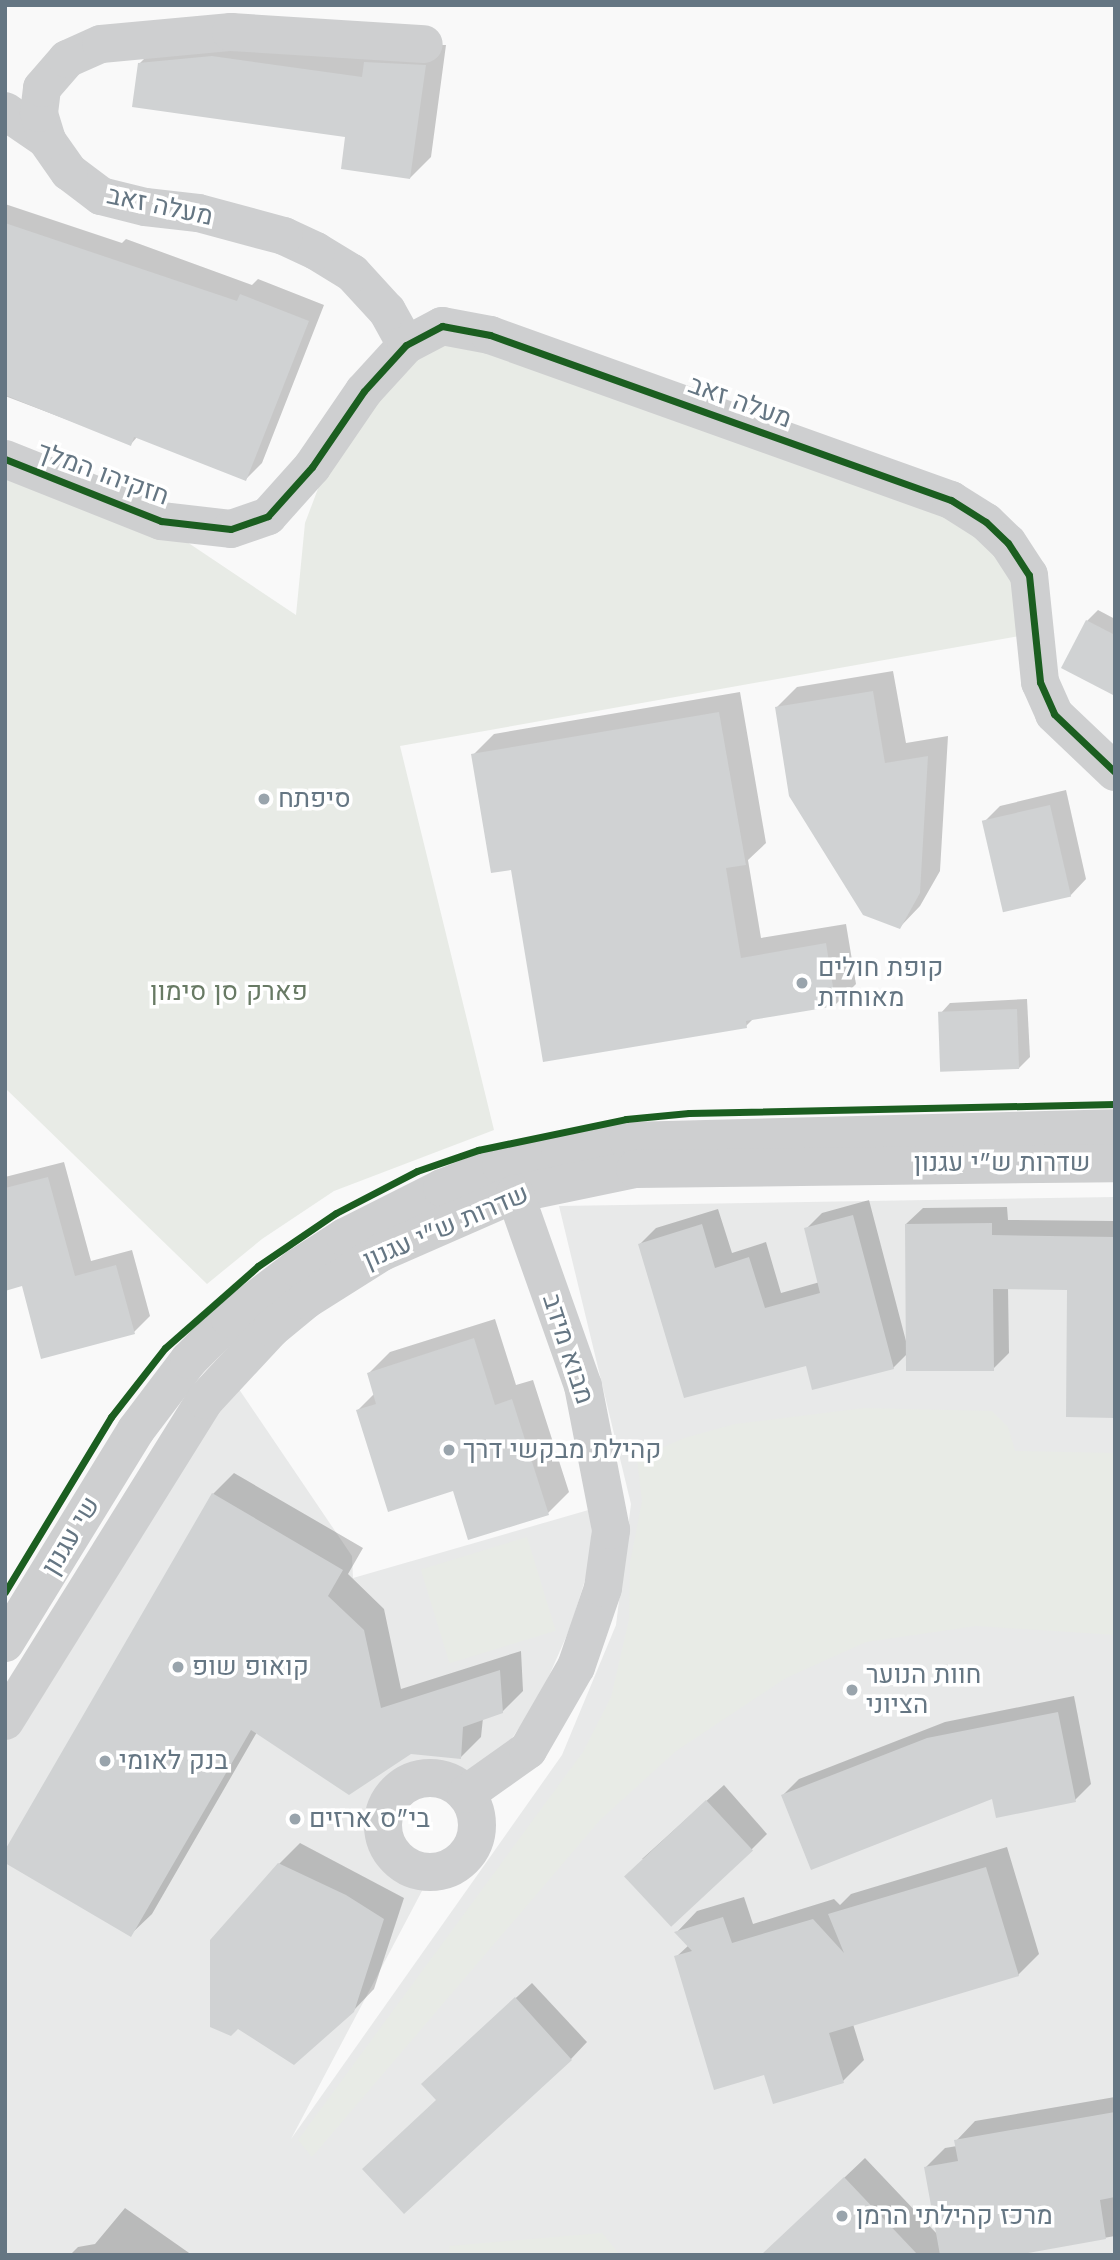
<!DOCTYPE html>
<meta charset="utf-8">
<style>
body{margin:0}
#map{position:relative;width:1120px;height:2260px;overflow:hidden;background:#f9f9f9;font-family:Jost,Heebo,sans-serif}
div>[style]{position:absolute}
[style*='--x']{left:calc(var(--x)*1px);top:calc(var(--y)*1px);width:calc(var(--w)*1px);rotate:calc(var(--a)*1deg)}
.built>*{inset:0;background:#e8e9e9}
.green>*{inset:0;background:#e8ebe6;transform-origin:0 0}
.shadow>*{inset:0;background:#0003}
.building>*{inset:0;background:#d0d2d3;transform-origin:0 0}
.minor>*{height:38px;margin:-19px;padding:0 19px;transform-origin:19px;border-radius:19px;background:#cecfd0}
.minor>.ring{margin:-19px;padding:0;box-sizing:content-box;background:none;border:38px solid #cecfd0;border-radius:50%}
.cycleway>*{height:7px;margin:-3.5px;padding:0 3.5px;transform-origin:3.5px;border-radius:3.5px;background:#1b5e20}
.dots>*{width:19px;height:19px;translate:-50% -50%;box-sizing:border-box;border:4px solid #fff;border-radius:50%}
span{translate:-50% -50%;white-space:nowrap;text-align:center;line-height:1.15;-webkit-text-stroke:7px #fff;paint-order:stroke}
.street-label{font-size:26px;color:#657683}
.poi-label{font-size:26px;color:#657683}
.left{translate:0 -50%;text-align:left}
.park-label{font-size:26px;color:#687a64}
.frame{position:absolute;inset:0;border:7px solid #657683;pointer-events:none}
</style>
<div id="map">
<div class="built">
<div style="clip-path:polygon(1115px 1197px,1115px 2255px,5px 2255px,5px 1720px,228px 1373px,352px 1556px,353px 1578px,592px 1509px,591px 1561px,570px 1628px,538px 1701px,500px 1755px,467px 1777px,418px 1765px,391px 1781px,372px 1803px,371px 1836px,386px 1869px,423px 1889px,291px 2139px,562px 1755px,616px 1625px,631px 1504px,559px 1206px)"></div>
</div>
<div class="green">
<div style="clip-path:polygon(468px 340px,955px 513px,990px 537px,1012px 582px,1025px 635px,400px 746px,494px 1130px,334px 1191px,262px 1239px,207px 1284px,5px 1088px,5px 470px,184px 540px,296px 615px,305px 523px,327px 465px,407px 354px)"></div>
<div style="clip-path:polygon(864px 1408px,992px 1411px,1008px 1427px,1015px 1451px,1115px 1453px,1115px 1635px,976px 1626px,866px 1642px,786px 1678px,676px 1751px,600px 1820px,312px 2157px,298px 2140px,583px 1752px,611px 1697px,629px 1619px,630px 1563px,642px 1501px,637px 1459px,684px 1438px,735px 1424px)"></div>
<div style="left:527px;top:1537px;width:98px;height:111px;rotate:73deg"></div>
<div style="clip-path:polygon(602px 2233px,620px 2255px,450px 2255px,449px 2246px)"></div>
</div>
<div class="shadow">
<div style="clip-path:polygon(161px 42px,446px 45px,431px 157px,410px 178px,347px 136px,140px 63px)"></div>
<div style="clip-path:polygon(5px 204px,122px 243px,126px 239px,252px 285px,258px 279px,324px 305px,262px 463px,246px 479px,138px 436px,131px 444px,5px 396px)"></div>
<div style="clip-path:polygon(1098px 610px,1115px 619px,1115px 695px,1087px 621px)"></div>
<div style="clip-path:polygon(893px 671px,906px 743px,948px 736px,940px 871px,920px 906px,900px 927px,776px 708px,797px 687px)"></div>
<div style="clip-path:polygon(740px 692px,766px 843px,748px 860px,761px 938px,846px 924px,856px 984px,835px 1005px,754px 1018px,746px 1026px,512px 867px,473px 755px,494px 734px)"></div>
<div style="clip-path:polygon(1066px 790px,1086px 879px,1070px 896px,984px 822px,1000px 806px)"></div>
<div style="clip-path:polygon(1027px 999px,1030px 1057px,1019px 1068px,940px 1014px,950px 1003px)"></div>
<div style="clip-path:polygon(64px 1162px,91px 1261px,132px 1250px,150px 1316px,134px 1332px,23px 1284px,5px 1289px,5px 1177px)"></div>
<div style="clip-path:polygon(869px 1200px,906px 1341px,906px 1224px,923px 1208px,1007px 1207px,1008px 1220px,1115px 1221px,1115px 1416px,1068px 1289px,1008px 1287px,1009px 1353px,993px 1369px,908px 1353px,893px 1368px,807px 1364px,640px 1244px,656px 1228px,718px 1209px,732px 1253px,766px 1242px,781px 1293px,820px 1282px,806px 1229px,822px 1213px)"></div>
<div style="clip-path:polygon(495px 1319px,516px 1385px,533px 1380px,569px 1492px,548px 1513px,454px 1489px,358px 1410px,375px 1393px,369px 1373px,390px 1352px)"></div>
<div style="clip-path:polygon(234px 1473px,363px 1548px,348px 1574px,384px 1609px,401px 1689px,521px 1651px,523px 1691px,502px 1712px,483px 1718px,481px 1737px,460px 1758px,257px 1732px,152px 1914px,131px 1934px,213px 1494px)"></div>
<div style="clip-path:polygon(1074px 1696px,1091px 1784px,1075px 1800px,783px 1795px,799px 1779px,945px 1722px)"></div>
<div style="clip-path:polygon(724px 1785px,767px 1834px,751px 1850px,642px 1859px)"></div>
<div style="clip-path:polygon(300px 1843px,404px 1898px,374px 1989px,353px 2011px,279px 1864px)"></div>
<div style="clip-path:polygon(1007px 1847px,1039px 1954px,1018px 1975px,853px 2024px,864px 2060px,843px 2081px,765px 2073px,676px 1957px,689px 1945px,677px 1932px,697px 1911px,744px 1897px,753px 1924px,834px 1899px,840px 1905px,851px 1894px)"></div>
<div style="clip-path:polygon(532px 1983px,587px 2042px,571px 2059px,438px 2100px,440px 2068px)"></div>
<div style="clip-path:polygon(1115px 2097px,1115px 2236px,1007px 2255px,763px 2255px,865px 2158px,938px 2235px,926px 2167px,945px 2148px,957px 2146px,956px 2141px,975px 2121px)"></div>
<div style="clip-path:polygon(125px 2208px,192px 2255px,70px 2255px,78px 2247px,95px 2244px)"></div>
</div>
<div class="building">
<div style="clip-path:polygon(212px 56px,362px 77px,364px 62px,426px 65px,410px 179px,341px 169px,345px 137px,132px 107px,138px 63px)"></div>
<div style="clip-path:polygon(5px 223px,237px 301px,240px 294px,309px 321px,246px 481px,134px 437px,131px 446px,5px 395px)"></div>
<div style="clip-path:polygon(1086px 620px,1115px 635px,1115px 696px,1061px 668px)"></div>
<div style="clip-path:polygon(873px 691px,885px 763px,928px 756px,920px 893px,900px 929px,863px 915px,789px 796px,775px 707px)"></div>
<div style="clip-path:polygon(719px 712px,746px 865px,726px 868px,741px 958px,826px 943px,836px 1006px,746px 1021px,747px 1028px,543px 1062px,511px 870px,491px 873px,471px 754px)"></div>
<div style="left:1050px;top:805px;width:94px;height:70px;rotate:77deg"></div>
<div style="left:1017px;top:1009px;width:60px;height:79px;rotate:88deg"></div>
<div style="clip-path:polygon(48px 1177px,75px 1276px,116px 1265px,135px 1334px,41px 1359px,22px 1286px,5px 1291px,5px 1188px)"></div>
<div style="clip-path:polygon(853px 1215px,894px 1369px,812px 1390px,806px 1366px,684px 1398px,638px 1244px,702px 1224px,715px 1268px,749px 1257px,765px 1308px,820px 1293px,804px 1228px)"></div>
<div style="clip-path:polygon(992px 1223px,992px 1235px,1115px 1237px,1115px 1418px,1066px 1417px,1067px 1290px,993px 1289px,994px 1371px,906px 1371px,905px 1224px)"></div>
<div style="clip-path:polygon(474px 1338px,495px 1405px,512px 1399px,549px 1515px,468px 1540px,453px 1491px,388px 1512px,356px 1410px,376px 1404px,367px 1373px)"></div>
<div style="clip-path:polygon(212px 1493px,343px 1570px,328px 1596px,364px 1630px,381px 1708px,500px 1670px,503px 1713px,463px 1727px,461px 1759px,411px 1754px,349px 1795px,251px 1730px,131px 1937px,5px 1863px,5px 1850px)"></div>
<div style="clip-path:polygon(1058px 1712px,1076px 1802px,996px 1818px,992px 1799px,811px 1870px,781px 1795px,927px 1738px)"></div>
<div style="left:706px;top:1800px;width:69px;height:112px;rotate:47deg"></div>
<div style="clip-path:polygon(278px 1863px,346px 1895px,384px 1919px,354px 2012px,294px 2065px,238px 2029px,231px 2036px,210px 2027px,210px 1940px)"></div>
<div style="clip-path:polygon(986px 1867px,1019px 1976px,829px 2033px,844px 2083px,773px 2104px,764px 2075px,714px 2090px,674px 1956px,692px 1951px,674px 1932px,723px 1917px,732px 1943px,813px 1919px,844px 1953px,828px 1914px)"></div>
<div style="clip-path:polygon(515px 1997px,572px 2060px,404px 2214px,362px 2169px,436px 2100px,421px 2084px)"></div>
<div style="clip-path:polygon(1115px 2112px,1115px 2197px,1100px 2200px,1106px 2239px,1017px 2255px,940px 2255px,924px 2167px,958px 2161px,954px 2140px)"></div>
<div style="clip-path:polygon(844px 2177px,918px 2255px,761px 2255px)"></div>
</div>
<div class="minor">
<div style="--x:5;--y:111;--w:51;--a:34.6"></div>
<div style="--x:406;--y:345;--w:39;--a:-119"></div>
<div style="--x:387;--y:311;--w:52;--a:-132.6"></div>
<div style="--x:352;--y:273;--w:42;--a:-148.6"></div>
<div style="--x:316;--y:251;--w:35;--a:-155"></div>
<div style="--x:284;--y:236;--w:89;--a:-165"></div>
<div style="--x:198;--y:213;--w:53;--a:-173.5"></div>
<div style="--x:145;--y:207;--w:45;--a:-166"></div>
<div style="--x:101;--y:196;--w:40;--a:-143"></div>
<div style="--x:69;--y:172;--w:39;--a:-125"></div>
<div style="--x:47;--y:140;--w:28;--a:-107"></div>
<div style="--x:39;--y:113;--w:25;--a:-83"></div>
<div style="--x:42;--y:88;--w:38;--a:-49"></div>
<div style="--x:67;--y:59;--w:37;--a:-24"></div>
<div style="--x:101;--y:44;--w:131;--a:-5.3"></div>
<div style="--x:231;--y:32;--w:193;--a:3.6"></div>
<div style="--x:5;--y:459;--w:168;--a:21.7"></div>
<div style="--x:161;--y:521;--w:70;--a:6.5"></div>
<div style="--x:231;--y:529;--w:39;--a:-19"></div>
<div style="--x:268;--y:516;--w:66;--a:-48.1"></div>
<div style="--x:312;--y:467;--w:92;--a:-55.6"></div>
<div style="--x:364;--y:391;--w:62;--a:-47.6"></div>
<div style="--x:406;--y:345;--w:41;--a:-27.8"></div>
<div style="--x:442;--y:326;--w:49;--a:10.6"></div>
<div style="--x:490;--y:335;--w:490;--a:19.7"></div>
<div style="--x:951;--y:500;--w:41;--a:32.2"></div>
<div style="--x:986;--y:522;--w:30;--a:44"></div>
<div style="--x:1008;--y:543;--w:38;--a:57"></div>
<div style="--x:1029;--y:575;--w:108;--a:84.1"></div>
<div style="--x:1040;--y:682;--w:35;--a:66"></div>
<div style="--x:1054;--y:714;--w:84;--a:43.6"></div>
<div style="--x:5;--y:1643;--w:250;--a:-58.4"></div>
<div style="--x:136;--y:1430;--w:88;--a:-52.9"></div>
<div style="--x:189;--y:1360;--w:58;--a:-45"></div>
<div style="--x:230;--y:1319;--w:84;--a:-37.3"></div>
<div style="--x:297;--y:1268;--w:57;--a:-32.9"></div>
<div style="--x:345;--y:1237;--w:109;--a:-26.8"></div>
<div style="--x:442;--y:1188;--w:63;--a:-21.3"></div>
<div style="--x:501;--y:1165;--w:61;--a:-14.3"></div>
<div style="--x:560;--y:1150;--w:69;--a:-7.5"></div>
<div style="--x:628;--y:1141;--w:487;--a:-1.5"></div>
<div style="--x:5;--y:1721;--w:378;--a:-58.1"></div>
<div style="--x:205;--y:1400;--w:98;--a:-47.1"></div>
<div style="--x:272;--y:1328;--w:44;--a:-39.5"></div>
<div style="--x:306;--y:1300;--w:90;--a:-32.3"></div>
<div style="--x:382;--y:1252;--w:145;--a:-23.6"></div>
<div style="--x:515;--y:1194;--w:123;--a:-11.8"></div>
<div style="--x:635;--y:1169;--w:480;--a:-0.7"></div>
<div class="ring" style="left:383px;top:1778px;width:56px;height:56px"></div>
<div style="--x:466;--y:1794;--w:76;--a:-35.4"></div>
<div style="--x:528;--y:1750;--w:96;--a:-60"></div>
<div style="--x:576;--y:1667;--w:83;--a:-71.1"></div>
<div style="--x:603;--y:1588;--w:59;--a:-82.1"></div>
<div style="--x:611;--y:1530;--w:147;--a:-101"></div>
<div style="--x:583;--y:1386;--w:204;--a:-109.5"></div>
</div>
<div class="cycleway">
<div style="--x:5;--y:459;--w:168;--a:21.7"></div>
<div style="--x:161;--y:521;--w:70;--a:6.5"></div>
<div style="--x:231;--y:529;--w:39;--a:-19"></div>
<div style="--x:268;--y:516;--w:66;--a:-48.1"></div>
<div style="--x:312;--y:467;--w:92;--a:-55.6"></div>
<div style="--x:364;--y:391;--w:62;--a:-47.6"></div>
<div style="--x:406;--y:345;--w:41;--a:-27.8"></div>
<div style="--x:442;--y:326;--w:49;--a:10.6"></div>
<div style="--x:490;--y:335;--w:490;--a:19.7"></div>
<div style="--x:951;--y:500;--w:41;--a:32.2"></div>
<div style="--x:986;--y:522;--w:30;--a:44"></div>
<div style="--x:1008;--y:543;--w:38;--a:57"></div>
<div style="--x:1029;--y:575;--w:108;--a:84.1"></div>
<div style="--x:1040;--y:682;--w:35;--a:66"></div>
<div style="--x:1054;--y:714;--w:84;--a:43.6"></div>
<div style="--x:5;--y:1592;--w:205;--a:-58.8"></div>
<div style="--x:111;--y:1417;--w:88;--a:-52"></div>
<div style="--x:165;--y:1348;--w:124;--a:-41.4"></div>
<div style="--x:258;--y:1266;--w:94;--a:-34.2"></div>
<div style="--x:336;--y:1213;--w:91;--a:-27.4"></div>
<div style="--x:417;--y:1171;--w:65;--a:-19"></div>
<div style="--x:478;--y:1150;--w:151;--a:-11.8"></div>
<div style="--x:626;--y:1119;--w:63;--a:-5.4"></div>
<div style="--x:689;--y:1113;--w:426;--a:-1.2"></div>
</div>
<div class="dots">
<div style="left:264px;top:799px;background:#99a4ac"></div>
<div style="left:802px;top:983px;background:#99a4ac"></div>
<div style="left:449px;top:1450px;background:#99a4ac"></div>
<div style="left:178px;top:1667px;background:#99a4ac"></div>
<div style="left:852px;top:1690px;background:#99a4ac"></div>
<div style="left:105px;top:1761px;background:#99a4ac"></div>
<div style="left:295px;top:1819px;background:#99a4ac"></div>
<div style="left:842px;top:2216px;background:#99a4ac"></div>
</div>
<div class="street-label">
<span style="left:160px;top:206px;rotate:12deg">מעלה זאב</span>
<span style="left:740px;top:402px;rotate:20deg">מעלה זאב</span>
<span style="left:103px;top:474px;rotate:20deg">חזקיהו המלך</span>
<span style="left:1002px;top:1163px">שדרות ש"י עגנון</span>
<span style="left:446px;top:1227px;rotate:-23deg">שדרות ש"י עגנון</span>
<span style="left:568px;top:1349px;rotate:72deg">מבוא מידב</span>
<span style="left:71px;top:1536px;rotate:-59deg">שי עגנון</span>
</div>
<div class="poi-label">
<span class="left" style="left:278px;top:799px">סיפתח</span>
<span class="left" style="left:818px;top:983px">קופת חולים<br>מאוחדת</span>
<span class="left" style="left:463px;top:1450px">קהילת מבקשי דרך</span>
<span class="left" style="left:192px;top:1667px">קואופ שופ</span>
<span class="left" style="left:866px;top:1690px">חוות הנוער<br>הציוני</span>
<span class="left" style="left:119px;top:1761px">בנק לאומי</span>
<span class="left" style="left:309px;top:1819px">בי"ס ארזים</span>
<span class="left" style="left:856px;top:2216px">מרכז קהילתי הרמן</span>
</div>
<div class="park-label">
<span style="left:229px;top:992px">פארק סן סימון</span>
</div>
<div class="frame"></div>
</div>
